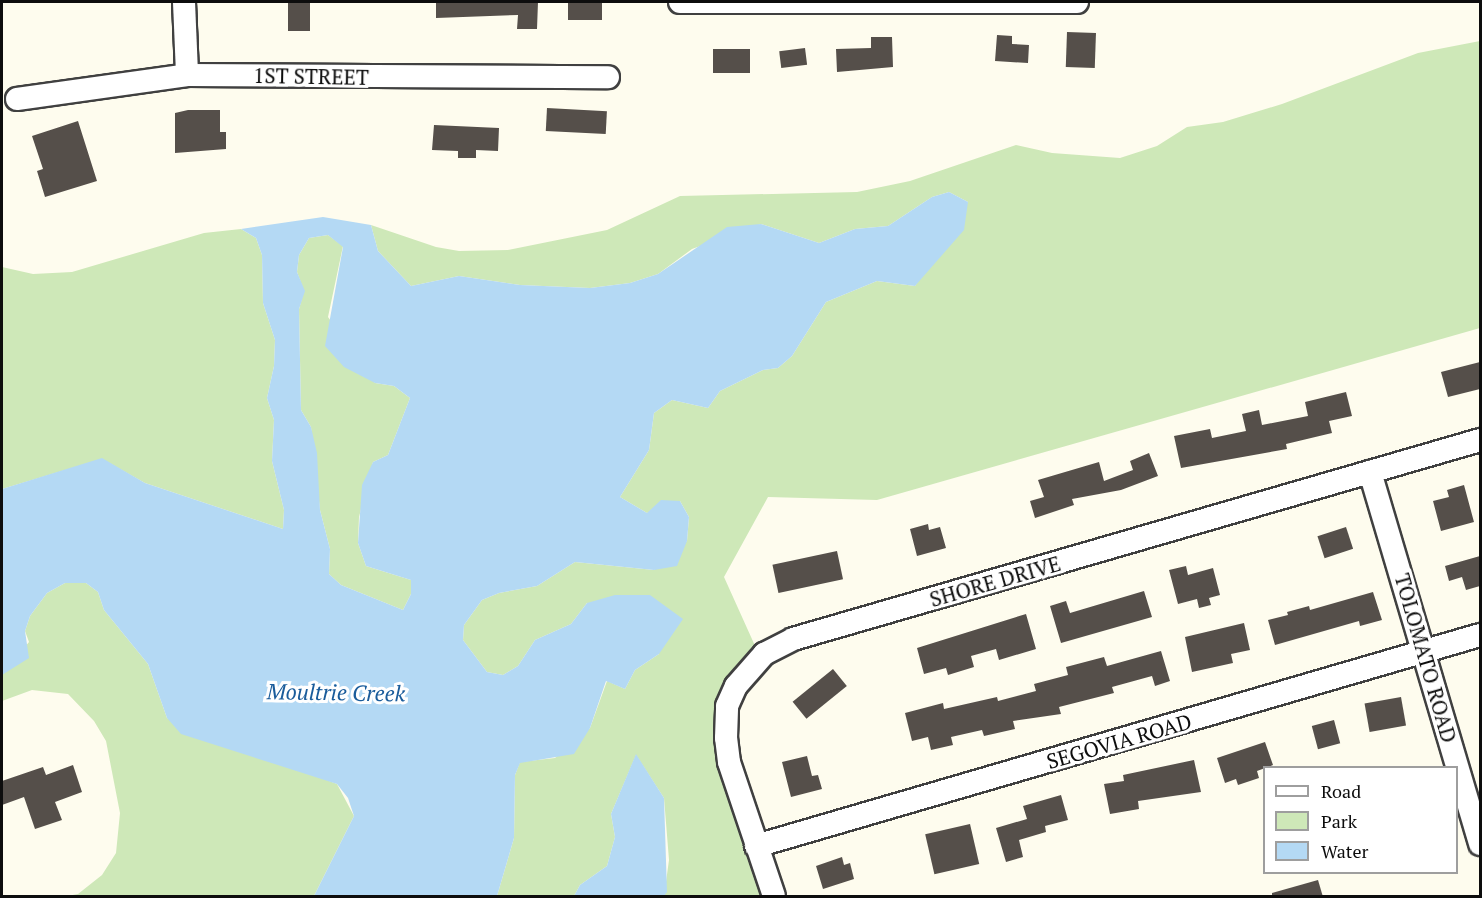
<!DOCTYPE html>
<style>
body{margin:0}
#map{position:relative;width:1482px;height:898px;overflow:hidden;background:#fefcee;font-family:"PT Serif",serif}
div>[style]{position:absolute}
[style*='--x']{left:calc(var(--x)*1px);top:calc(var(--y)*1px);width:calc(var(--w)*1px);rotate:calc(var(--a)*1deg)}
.green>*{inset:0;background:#cee8b8}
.water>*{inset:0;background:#b4d9f4}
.building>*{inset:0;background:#554f4a;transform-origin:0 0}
.roads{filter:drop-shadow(2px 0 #404040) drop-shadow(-2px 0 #404040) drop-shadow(0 2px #404040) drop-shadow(0 -2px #404040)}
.minor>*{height:22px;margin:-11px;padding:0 11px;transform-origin:11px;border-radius:11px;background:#fff}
span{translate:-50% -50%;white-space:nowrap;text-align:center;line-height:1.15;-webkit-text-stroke:6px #fff;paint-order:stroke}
.street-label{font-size:21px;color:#0d0d0d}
.water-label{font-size:22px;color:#1a5c9b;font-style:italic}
.frame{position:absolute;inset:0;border:3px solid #0d0d0d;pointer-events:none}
.legend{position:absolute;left:1263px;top:766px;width:195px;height:108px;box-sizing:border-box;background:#fff;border:2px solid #9e9e9e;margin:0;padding:8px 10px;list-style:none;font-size:18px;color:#0d0d0d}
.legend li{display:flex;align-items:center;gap:12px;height:30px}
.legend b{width:30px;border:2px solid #9e9e9e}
</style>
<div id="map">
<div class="green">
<div style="clip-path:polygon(1480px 41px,1480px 328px,877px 500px,768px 497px,724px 577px,756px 648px,719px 721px,770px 896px,664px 896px,669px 860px,664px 798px,636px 755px,611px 814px,615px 837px,607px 866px,580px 885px,574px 896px,497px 896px,514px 838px,515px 775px,520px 762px,555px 758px,590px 728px,607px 681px,625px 689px,635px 670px,659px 654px,587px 603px,571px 624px,535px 640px,518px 666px,503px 675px,487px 672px,463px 640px,464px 625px,482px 600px,499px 593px,537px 586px,575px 562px,654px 570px,687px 541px,689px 517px,680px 501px,647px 513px,620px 497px,649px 450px,654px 413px,672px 400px,708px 408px,720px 391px,763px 370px,778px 368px,792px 356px,826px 302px,877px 281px,915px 286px,968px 202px,949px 192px,932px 197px,888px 226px,855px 229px,819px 243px,761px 224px,692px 249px,658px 274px,630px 283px,590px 288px,520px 285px,459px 276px,411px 286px,378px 251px,371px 225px,436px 247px,459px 251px,508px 250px,607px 230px,680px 196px,857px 192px,910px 181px,1016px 145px,1052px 153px,1120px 158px,1157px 146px,1187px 127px,1223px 122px,1282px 104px,1418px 53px)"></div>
<div style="clip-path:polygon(241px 229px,256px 238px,262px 255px,263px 303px,275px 340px,274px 366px,267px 398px,274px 420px,272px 461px,284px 510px,283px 529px,145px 483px,102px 459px,2px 489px,2px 267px,33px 274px,72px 272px,204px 233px)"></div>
<div style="clip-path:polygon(328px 235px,343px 246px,328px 317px,375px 383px,394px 386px,410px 398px,388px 455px,373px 462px,359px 517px,358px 543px,366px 566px,411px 580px,411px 594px,403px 610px,341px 585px,329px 574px,330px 549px,320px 510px,311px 427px,301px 410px,299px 309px,304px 291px,297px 272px,299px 255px,309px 238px)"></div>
<div style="clip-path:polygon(65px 583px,86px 583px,98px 592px,104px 610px,148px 664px,167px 718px,337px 784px,354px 816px,314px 896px,67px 896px,78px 894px,102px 875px,116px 853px,120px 813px,106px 741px,94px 721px,68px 694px,32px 690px,2px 701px,2px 675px,29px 642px,25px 631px,30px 616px,47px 593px)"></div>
</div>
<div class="water">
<div style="clip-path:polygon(evenodd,949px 192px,968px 202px,964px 230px,915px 286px,877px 281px,826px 302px,792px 356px,778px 368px,763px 370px,720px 391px,708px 408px,672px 400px,654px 413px,649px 450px,620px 497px,647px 513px,661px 500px,680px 501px,689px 517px,687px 541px,677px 566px,654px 570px,575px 562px,537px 586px,499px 593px,482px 600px,464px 625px,463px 640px,487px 672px,503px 675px,518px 666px,535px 640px,571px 624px,587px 603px,615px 595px,650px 595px,683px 619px,659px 654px,635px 670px,625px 689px,606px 681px,590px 728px,574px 754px,520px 763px,515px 775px,514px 838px,497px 896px,314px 896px,354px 816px,348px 798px,337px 784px,181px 734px,167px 718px,148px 664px,104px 610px,98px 592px,86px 583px,65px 583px,47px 593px,30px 616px,25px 631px,29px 658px,2px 675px,2px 489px,102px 458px,145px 483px,283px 529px,284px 510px,272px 461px,274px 420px,267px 398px,274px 366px,275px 340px,263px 303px,262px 255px,256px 238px,241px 229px,323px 217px,371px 225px,378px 251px,411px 286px,459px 276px,520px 285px,590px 288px,630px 283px,658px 274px,727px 227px,761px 224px,819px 243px,855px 229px,888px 226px,932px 197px,949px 192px,328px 235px,343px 247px,325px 346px,344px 367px,375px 383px,394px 386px,410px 398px,388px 455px,373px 462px,362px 485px,358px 543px,366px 566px,411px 580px,411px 594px,403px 610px,341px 585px,329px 574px,330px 549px,320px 510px,317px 453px,311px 427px,301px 410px,299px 309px,305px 291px,297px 272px,299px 255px,309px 238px,328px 235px)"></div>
<div style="clip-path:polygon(636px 754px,664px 798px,667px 892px,664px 896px,574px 896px,580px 885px,607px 866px,615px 837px,611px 814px)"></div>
</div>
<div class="building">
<div style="left:288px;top:2px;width:22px;height:29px"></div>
<div style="clip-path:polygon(436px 2px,538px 2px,537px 29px,517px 29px,518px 15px,436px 18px)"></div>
<div style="left:568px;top:2px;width:34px;height:18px"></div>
<div style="left:1067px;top:32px;width:29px;height:35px;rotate:2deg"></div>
<div style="clip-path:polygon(997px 35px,1012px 36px,1012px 44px,1029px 45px,1028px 63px,995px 61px)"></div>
<div style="clip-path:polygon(871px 37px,892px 37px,893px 67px,837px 72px,836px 49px,871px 48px)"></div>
<div style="left:805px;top:48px;width:17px;height:26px;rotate:83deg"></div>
<div style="left:713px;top:49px;width:37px;height:24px"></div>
<div style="left:547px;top:108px;width:60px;height:23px;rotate:3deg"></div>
<div style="clip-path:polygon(188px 110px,220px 110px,220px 132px,226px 132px,226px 149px,175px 153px,175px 113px)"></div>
<div style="clip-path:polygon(78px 121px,97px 181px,45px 197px,37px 171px,43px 169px,32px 136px)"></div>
<div style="clip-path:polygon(434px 125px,499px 128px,498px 151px,476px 150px,476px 158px,458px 158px,458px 151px,432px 150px)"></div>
<div style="clip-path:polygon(1480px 362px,1480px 389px,1448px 397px,1441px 372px)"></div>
<div style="clip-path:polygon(1346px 392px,1352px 416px,1329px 421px,1332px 433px,1286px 444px,1287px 449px,1181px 468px,1174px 436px,1210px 429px,1212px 438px,1246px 431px,1242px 414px,1259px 410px,1262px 425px,1308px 416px,1305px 402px)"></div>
<div style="clip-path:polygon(1149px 453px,1158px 476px,1121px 490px,1072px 499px,1074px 505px,1035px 518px,1030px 501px,1044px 497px,1038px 480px,1099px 462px,1104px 481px,1133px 470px,1130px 461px)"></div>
<div style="clip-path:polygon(1464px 485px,1474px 522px,1441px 531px,1433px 501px,1449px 497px,1447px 490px)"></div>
<div style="clip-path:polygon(928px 524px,929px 530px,940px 527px,946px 548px,917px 556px,910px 529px)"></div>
<div style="left:1346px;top:527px;width:23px;height:30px;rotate:72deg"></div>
<div style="left:837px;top:551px;width:29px;height:66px;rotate:78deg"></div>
<div style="clip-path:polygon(1480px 556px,1480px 586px,1466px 590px,1462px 577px,1449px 581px,1445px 566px)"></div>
<div style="clip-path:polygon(1186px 566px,1188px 575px,1213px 568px,1220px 595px,1209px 598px,1211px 605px,1199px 608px,1197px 599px,1178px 604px,1169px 570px)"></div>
<div style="clip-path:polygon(1144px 591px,1152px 617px,1061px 643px,1050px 606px,1066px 601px,1070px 613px)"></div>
<div style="clip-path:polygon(1373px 592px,1382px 620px,1360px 626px,1359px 621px,1275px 645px,1268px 620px,1288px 615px,1287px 612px,1309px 606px,1310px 610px)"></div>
<div style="clip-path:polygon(1026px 614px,1036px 649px,999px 660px,996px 649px,971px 656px,974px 667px,948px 675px,946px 668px,924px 674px,917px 648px)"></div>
<div style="clip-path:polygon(1244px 623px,1250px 650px,1231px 654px,1233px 663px,1192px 672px,1185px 637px)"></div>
<div style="clip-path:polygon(1161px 651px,1170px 681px,1155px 686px,1152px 676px,1112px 687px,1114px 693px,1059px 707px,1061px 714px,1013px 721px,1015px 729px,984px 736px,982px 730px,951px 737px,953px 745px,931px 750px,928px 737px,912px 741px,905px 713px,943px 703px,944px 709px,997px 697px,998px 701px,1036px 691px,1034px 684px,1068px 675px,1066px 667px,1104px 657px,1107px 666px)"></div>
<div style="left:833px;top:669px;width:22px;height:52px;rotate:51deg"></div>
<div style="left:1401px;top:697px;width:29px;height:37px;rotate:80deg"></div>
<div style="left:1334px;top:720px;width:24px;height:23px;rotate:75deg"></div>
<div style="clip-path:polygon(1265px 742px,1273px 765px,1257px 771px,1259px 778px,1238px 785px,1236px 779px,1225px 783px,1217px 758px)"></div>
<div style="clip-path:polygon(807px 756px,812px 776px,818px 775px,822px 789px,791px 797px,782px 762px)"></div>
<div style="clip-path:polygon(1194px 760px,1201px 792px,1138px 801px,1139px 809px,1110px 814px,1104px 784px,1124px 781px,1123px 775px)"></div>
<div style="clip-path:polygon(73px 765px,82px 792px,55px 802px,62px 820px,35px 829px,24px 797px,2px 805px,2px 781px,43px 767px,46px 775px)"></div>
<div style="clip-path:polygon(1061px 795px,1068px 820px,1045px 826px,1046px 832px,1019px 840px,1023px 857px,1006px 862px,996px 828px,1027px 819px,1023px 806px)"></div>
<div style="left:970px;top:824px;width:41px;height:46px;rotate:77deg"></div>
<div style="clip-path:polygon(842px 857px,844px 865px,850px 863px,854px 879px,823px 889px,816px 866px)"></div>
<div style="clip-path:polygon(1318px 880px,1323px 897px,1272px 897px,1272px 893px)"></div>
</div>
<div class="roads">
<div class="minor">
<div style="--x:184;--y:2;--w:73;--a:87.6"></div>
<div style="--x:680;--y:2;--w:397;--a:0"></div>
<div style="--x:17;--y:99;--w:172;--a:-8"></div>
<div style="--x:187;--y:75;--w:421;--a:0.3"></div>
<div style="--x:1370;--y:472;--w:388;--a:73.5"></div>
<div style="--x:756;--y:846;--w:754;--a:-16.25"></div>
<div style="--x:774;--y:896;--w:141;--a:-108.6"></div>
<div style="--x:729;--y:762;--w:24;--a:-97"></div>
<div style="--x:726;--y:738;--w:32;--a:-88"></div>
<div style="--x:727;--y:706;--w:22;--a:-66"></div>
<div style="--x:736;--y:686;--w:43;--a:-48.8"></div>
<div style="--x:764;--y:654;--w:33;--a:-27"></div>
<div style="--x:793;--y:639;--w:715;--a:-16.15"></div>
</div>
</div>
<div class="street-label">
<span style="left:311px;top:76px;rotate:1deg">1ST STREET</span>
<span style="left:995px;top:581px;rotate:-16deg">SHORE DRIVE</span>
<span style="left:1426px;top:658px;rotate:74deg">TOLOMATO ROAD</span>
<span style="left:1119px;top:741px;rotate:-16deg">SEGOVIA ROAD</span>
</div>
<div class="water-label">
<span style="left:336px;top:692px;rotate:1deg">Moultrie Creek</span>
</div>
<div class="frame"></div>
<ul class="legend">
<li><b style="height:8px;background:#fff"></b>Road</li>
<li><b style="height:16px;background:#cee8b8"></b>Park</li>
<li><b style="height:16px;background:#b4d9f4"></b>Water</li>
</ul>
</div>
